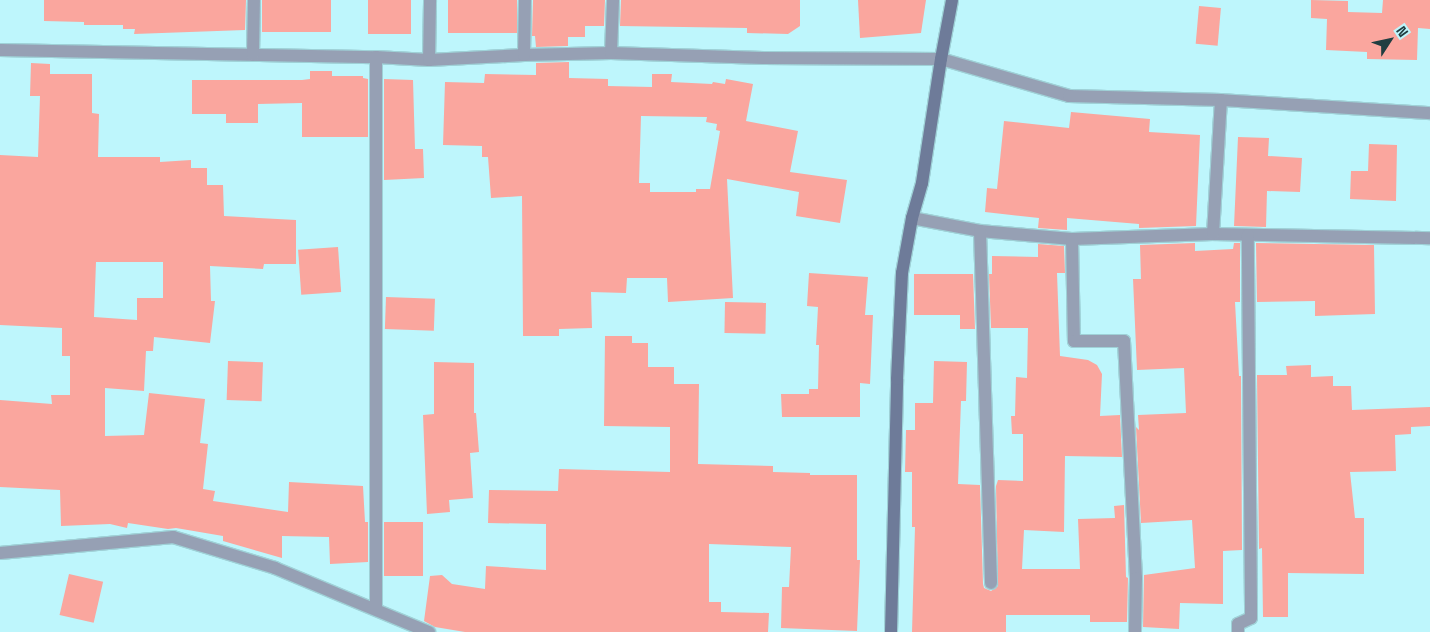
<!DOCTYPE html>
<style>
body{margin:0}
#map{position:relative;width:1430px;height:632px;overflow:hidden;background:#bef6fc;font-family:"Space Grotesk",sans-serif}
div>[style]{position:absolute}
[style*='--x']{left:calc(var(--x)*1px);top:calc(var(--y)*1px);width:calc(var(--w)*1px);rotate:calc(var(--a)*1deg)}
.building>*{inset:0;background:#faa69e;transform-origin:0 0}
.roads{filter:drop-shadow(1px 0 #9fd1d7) drop-shadow(-1px 0 #9fd1d7) drop-shadow(0 1px #9fd1d7) drop-shadow(0 -1px #9fd1d7)}
.street>*{height:12px;margin:-6px;padding:0 6px;transform-origin:6px;border-radius:6px;background:#96a0b4}
.secondary>*{height:12px;margin:-6px;padding:0 6px;transform-origin:6px;border-radius:6px;background:#6e7b99}
span{translate:-50% -50%;white-space:nowrap;text-align:center;line-height:1.15;-webkit-text-stroke:4px #bef6fc;paint-order:stroke}
.north{position:absolute;left:1365px;top:15px;width:50px;height:50px;-webkit-text-stroke:4px #bef6fc;paint-order:stroke;rotate:55deg;font-size:14px;font-weight:700;line-height:20px;text-align:center;color:#213e41}
.north::after{content:'';display:block;margin:auto;width:18px;height:22px;background:#213e41;clip-path:polygon(50% 0,100% 100%,50% 72%,0 100%)}
</style>
<div id="map">
<div class="building">
<div style="clip-path:polygon(44px 0,246px 0,245px 30px,134px 34px,135px 29px,123px 29px,123px 25px,84px 25px,84px 22px,44px 21px)"></div>
<div style="left:262px;top:0;width:69px;height:32px"></div>
<div style="left:368px;top:0;width:43px;height:34px"></div>
<div style="left:448px;top:0;width:69px;height:33px"></div>
<div style="clip-path:polygon(533px 0,605px 0,604px 26px,585px 26px,585px 37px,568px 37px,568px 46px,536px 47px,535px 36px,532px 36px)"></div>
<div style="clip-path:polygon(621px 0,800px 0,800px 26px,788px 34px,747px 33px,747px 28px,620px 26px)"></div>
<div style="clip-path:polygon(858px 0,926px 0,921px 33px,860px 38px)"></div>
<div style="clip-path:polygon(1311px 0,1348px 1px,1348px 12px,1382px 13px,1383px 0,1430px 0,1430px 29px,1418px 28px,1417px 60px,1367px 59px,1367px 52px,1326px 50px,1327px 19px,1311px 18px)"></div>
<div style="left:1199px;top:6px;width:22px;height:38px;rotate:5deg"></div>
<div style="clip-path:polygon(evenodd,569px 62px,569px 78px,608px 79px,608px 86px,652px 87px,652px 74px,672px 74px,671px 82px,712px 84px,713px 82px,725px 84px,726px 79px,753px 84px,746px 121px,798px 131px,790px 172px,847px 180px,840px 223px,796px 216px,799px 192px,727px 179px,733px 298px,668px 302px,667px 278px,627px 278px,626px 293px,591px 292px,592px 328px,559px 329px,559px 336px,523px 336px,522px 196px,491px 198px,488px 157px,482px 157px,482px 146px,443px 145px,445px 82px,484px 83px,485px 74px,536px 75px,536px 63px,569px 62px,641px 116px,707px 117px,706px 122px,717px 124px,716px 130px,720px 131px,710px 189px,696px 189px,696px 192px,650px 192px,650px 183px,639px 183px,641px 116px)"></div>
<div style="clip-path:polygon(evenodd,31px 63px,50px 64px,50px 74px,92px 74px,92px 113px,99px 114px,98px 157px,160px 157px,160px 162px,191px 160px,191px 168px,207px 168px,207px 185px,223px 185px,224px 216px,296px 220px,296px 264px,264px 264px,263px 269px,210px 266px,211px 301px,215px 301px,210px 343px,154px 337px,153px 351px,146px 351px,144px 391px,105px 388px,105px 436px,144px 435px,149px 393px,205px 399px,200px 443px,208px 444px,203px 489px,215px 491px,213px 501px,288px 512px,289px 482px,363px 486px,365px 522px,368px 522px,368px 562px,330px 564px,329px 537px,282px 536px,282px 558px,223px 541px,223px 536px,176px 528px,168px 529px,128px 523px,127px 528px,110px 524px,61px 526px,60px 490px,0 487px,0 400px,52px 404px,51px 395px,70px 395px,70px 356px,62px 356px,62px 328px,0 325px,0 155px,38px 157px,40px 96px,30px 96px,31px 63px,96px 262px,163px 262px,163px 298px,137px 298px,137px 320px,94px 317px,96px 262px)"></div>
<div style="clip-path:polygon(310px 71px,332px 71px,332px 76px,363px 76px,363px 78px,368px 79px,368px 137px,302px 137px,302px 103px,258px 104px,258px 123px,226px 123px,226px 114px,192px 114px,192px 80px,302px 80px,310px 79px)"></div>
<div style="clip-path:polygon(384px 79px,413px 80px,415px 149px,423px 149px,424px 178px,384px 180px)"></div>
<div style="clip-path:polygon(1071px 112px,1150px 119px,1149px 132px,1200px 135px,1196px 226px,1139px 228px,1139px 224px,1067px 218px,1067px 230px,1038px 228px,1039px 218px,985px 212px,987px 188px,997px 189px,1004px 121px,1069px 128px)"></div>
<div style="clip-path:polygon(1238px 137px,1269px 138px,1268px 156px,1302px 158px,1300px 192px,1267px 191px,1266px 227px,1234px 226px)"></div>
<div style="clip-path:polygon(1369px 144px,1397px 145px,1396px 201px,1350px 199px,1351px 171px,1368px 171px)"></div>
<div style="clip-path:polygon(1195px 243px,1195px 251px,1233px 249px,1234px 243px,1240px 243px,1240px 302px,1235px 302px,1239px 376px,1241px 376px,1242px 550px,1223px 551px,1223px 604px,1180px 603px,1179px 629px,1143px 627px,1144px 575px,1195px 568px,1192px 520px,1141px 523px,1136px 427px,1139px 430px,1138px 415px,1186px 413px,1184px 368px,1137px 370px,1133px 279px,1141px 279px,1140px 245px)"></div>
<div style="clip-path:polygon(1256px 243px,1374px 245px,1375px 314px,1315px 316px,1315px 301px,1257px 302px)"></div>
<div style="clip-path:polygon(1038px 244px,1064px 246px,1065px 273px,1057px 273px,1060px 356px,1088px 360px,1097px 365px,1102px 374px,1100px 416px,1120px 415px,1122px 457px,1065px 456px,1064px 532px,1024px 530px,1022px 569px,1080px 569px,1078px 519px,1115px 518px,1114px 506px,1124px 505px,1126px 577px,1128px 578px,1127px 622px,1090px 622px,1090px 615px,1006px 615px,1006px 632px,912px 632px,915px 527px,912px 527px,912px 472px,905px 472px,906px 430px,915px 430px,915px 403px,933px 403px,934px 361px,967px 362px,966px 401px,961px 401px,958px 484px,980px 485px,983px 584px,984px 588px,991px 591px,998px 586px,996px 486px,998px 480px,1023px 481px,1023px 434px,1012px 434px,1011px 416px,1015px 416px,1016px 377px,1027px 378px,1028px 328px,991px 328px,989px 274px,992px 274px,992px 256px,1038px 257px)"></div>
<div style="left:338px;top:247px;width:45px;height:40px;rotate:86deg"></div>
<div style="clip-path:polygon(809px 273px,868px 277px,865px 315px,873px 315px,870px 384px,860px 383px,860px 417px,782px 417px,781px 394px,809px 394px,809px 389px,818px 389px,819px 345px,816px 345px,818px 307px,807px 306px)"></div>
<div style="clip-path:polygon(914px 274px,973px 274px,975px 329px,960px 329px,960px 315px,914px 315px)"></div>
<div style="left:386px;top:297px;width:49px;height:32px;rotate:2deg"></div>
<div style="left:725px;top:302px;width:41px;height:31px;rotate:1deg"></div>
<div style="clip-path:polygon(605px 336px,632px 336px,632px 343px,648px 343px,648px 367px,674px 367px,674px 384px,699px 384px,698px 464px,773px 466px,773px 472px,810px 473px,810px 475px,857px 475px,857px 560px,860px 560px,857px 631px,781px 628px,782px 587px,789px 587px,791px 547px,709px 544px,709px 602px,721px 602px,721px 612px,769px 613px,768px 632px,465px 632px,435px 627px,424px 621px,430px 576px,442px 575px,452px 584px,485px 589px,486px 566px,546px 570px,546px 524px,488px 523px,489px 490px,558px 491px,559px 469px,670px 472px,670px 427px,604px 426px)"></div>
<div style="left:228px;top:361px;width:35px;height:39px;rotate:2deg"></div>
<div style="clip-path:polygon(434px 362px,474px 363px,474px 413px,476px 413px,479px 452px,470px 453px,473px 498px,449px 500px,450px 512px,427px 514px,423px 415px,434px 414px)"></div>
<div style="clip-path:polygon(1311px 365px,1311px 377px,1333px 376px,1333px 386px,1351px 386px,1352px 410px,1430px 407px,1430px 426px,1411px 427px,1411px 434px,1395px 435px,1396px 471px,1350px 472px,1355px 518px,1364px 518px,1364px 574px,1288px 573px,1288px 617px,1263px 617px,1262px 548px,1259px 549px,1257px 375px,1287px 375px,1286px 366px)"></div>
<div style="left:384px;top:522px;width:39px;height:54px"></div>
<div style="left:69px;top:574px;width:35px;height:42px;rotate:13deg"></div>
</div>
<div class="roads">
<div class="street">
<div style="--x:0;--y:50;--w:376;--a:1.1"></div>
<div style="--x:376;--y:57;--w:53;--a:3.2"></div>
<div style="--x:429;--y:60;--w:95;--a:-3"></div>
<div style="--x:524;--y:55;--w:87;--a:-1.3"></div>
<div style="--x:611;--y:53;--w:152;--a:1.9"></div>
<div style="--x:763;--y:58;--w:178;--a:0.3"></div>
<div style="--x:941;--y:59;--w:133;--a:16.1"></div>
<div style="--x:1069;--y:96;--w:152;--a:1.5"></div>
<div style="--x:1221;--y:100;--w:209;--a:3.6"></div>
<div style="--x:611;--y:53;--w:53;--a:-87.8"></div>
<div style="--x:253;--y:55;--w:55;--a:-89"></div>
<div style="--x:524;--y:55;--w:55;--a:-89"></div>
<div style="--x:429;--y:60;--w:60;--a:-89"></div>
<div style="--x:912;--y:218;--w:69;--a:10.8"></div>
<div style="--x:980;--y:231;--w:92;--a:5"></div>
<div style="--x:1072;--y:239;--w:141;--a:-2"></div>
<div style="--x:1213;--y:234;--w:217;--a:1.1"></div>
<div style="--x:980;--y:231;--w:352;--a:88.2"></div>
<div style="--x:1213;--y:234;--w:134;--a:-86.6"></div>
<div style="--x:1072;--y:239;--w:102;--a:88.9"></div>
<div style="--x:1074;--y:341;--w:50;--a:0"></div>
<div style="--x:1124;--y:341;--w:237;--a:87.1"></div>
<div style="--x:1136;--y:578;--w:54;--a:91.1"></div>
<div style="--x:0;--y:553;--w:174;--a:-5.3"></div>
<div style="--x:173;--y:537;--w:107;--a:16.9"></div>
<div style="--x:275;--y:568;--w:167;--a:22.6"></div>
<div style="--x:376;--y:609;--w:552;--a:-90"></div>
<div style="--x:1238;--y:632;--w:8;--a:-90"></div>
<div style="--x:1238;--y:624;--w:14;--a:-25"></div>
<div style="--x:1251;--y:618;--w:13;--a:-90"></div>
<div style="--x:1251;--y:605;--w:370;--a:-90.5"></div>
</div>
<div class="secondary">
<div style="--x:891;--y:632;--w:253;--a:-88.6"></div>
<div style="--x:897;--y:379;--w:106;--a:-87.3"></div>
<div style="--x:902;--y:273;--w:56;--a:-79.7"></div>
<div style="--x:912;--y:218;--w:36;--a:-74"></div>
<div style="--x:922;--y:183;--w:125;--a:-81.3"></div>
<div style="--x:941;--y:59;--w:60;--a:-79.4"></div>
</div>
</div>
<div class="north">N</div>
</div>
